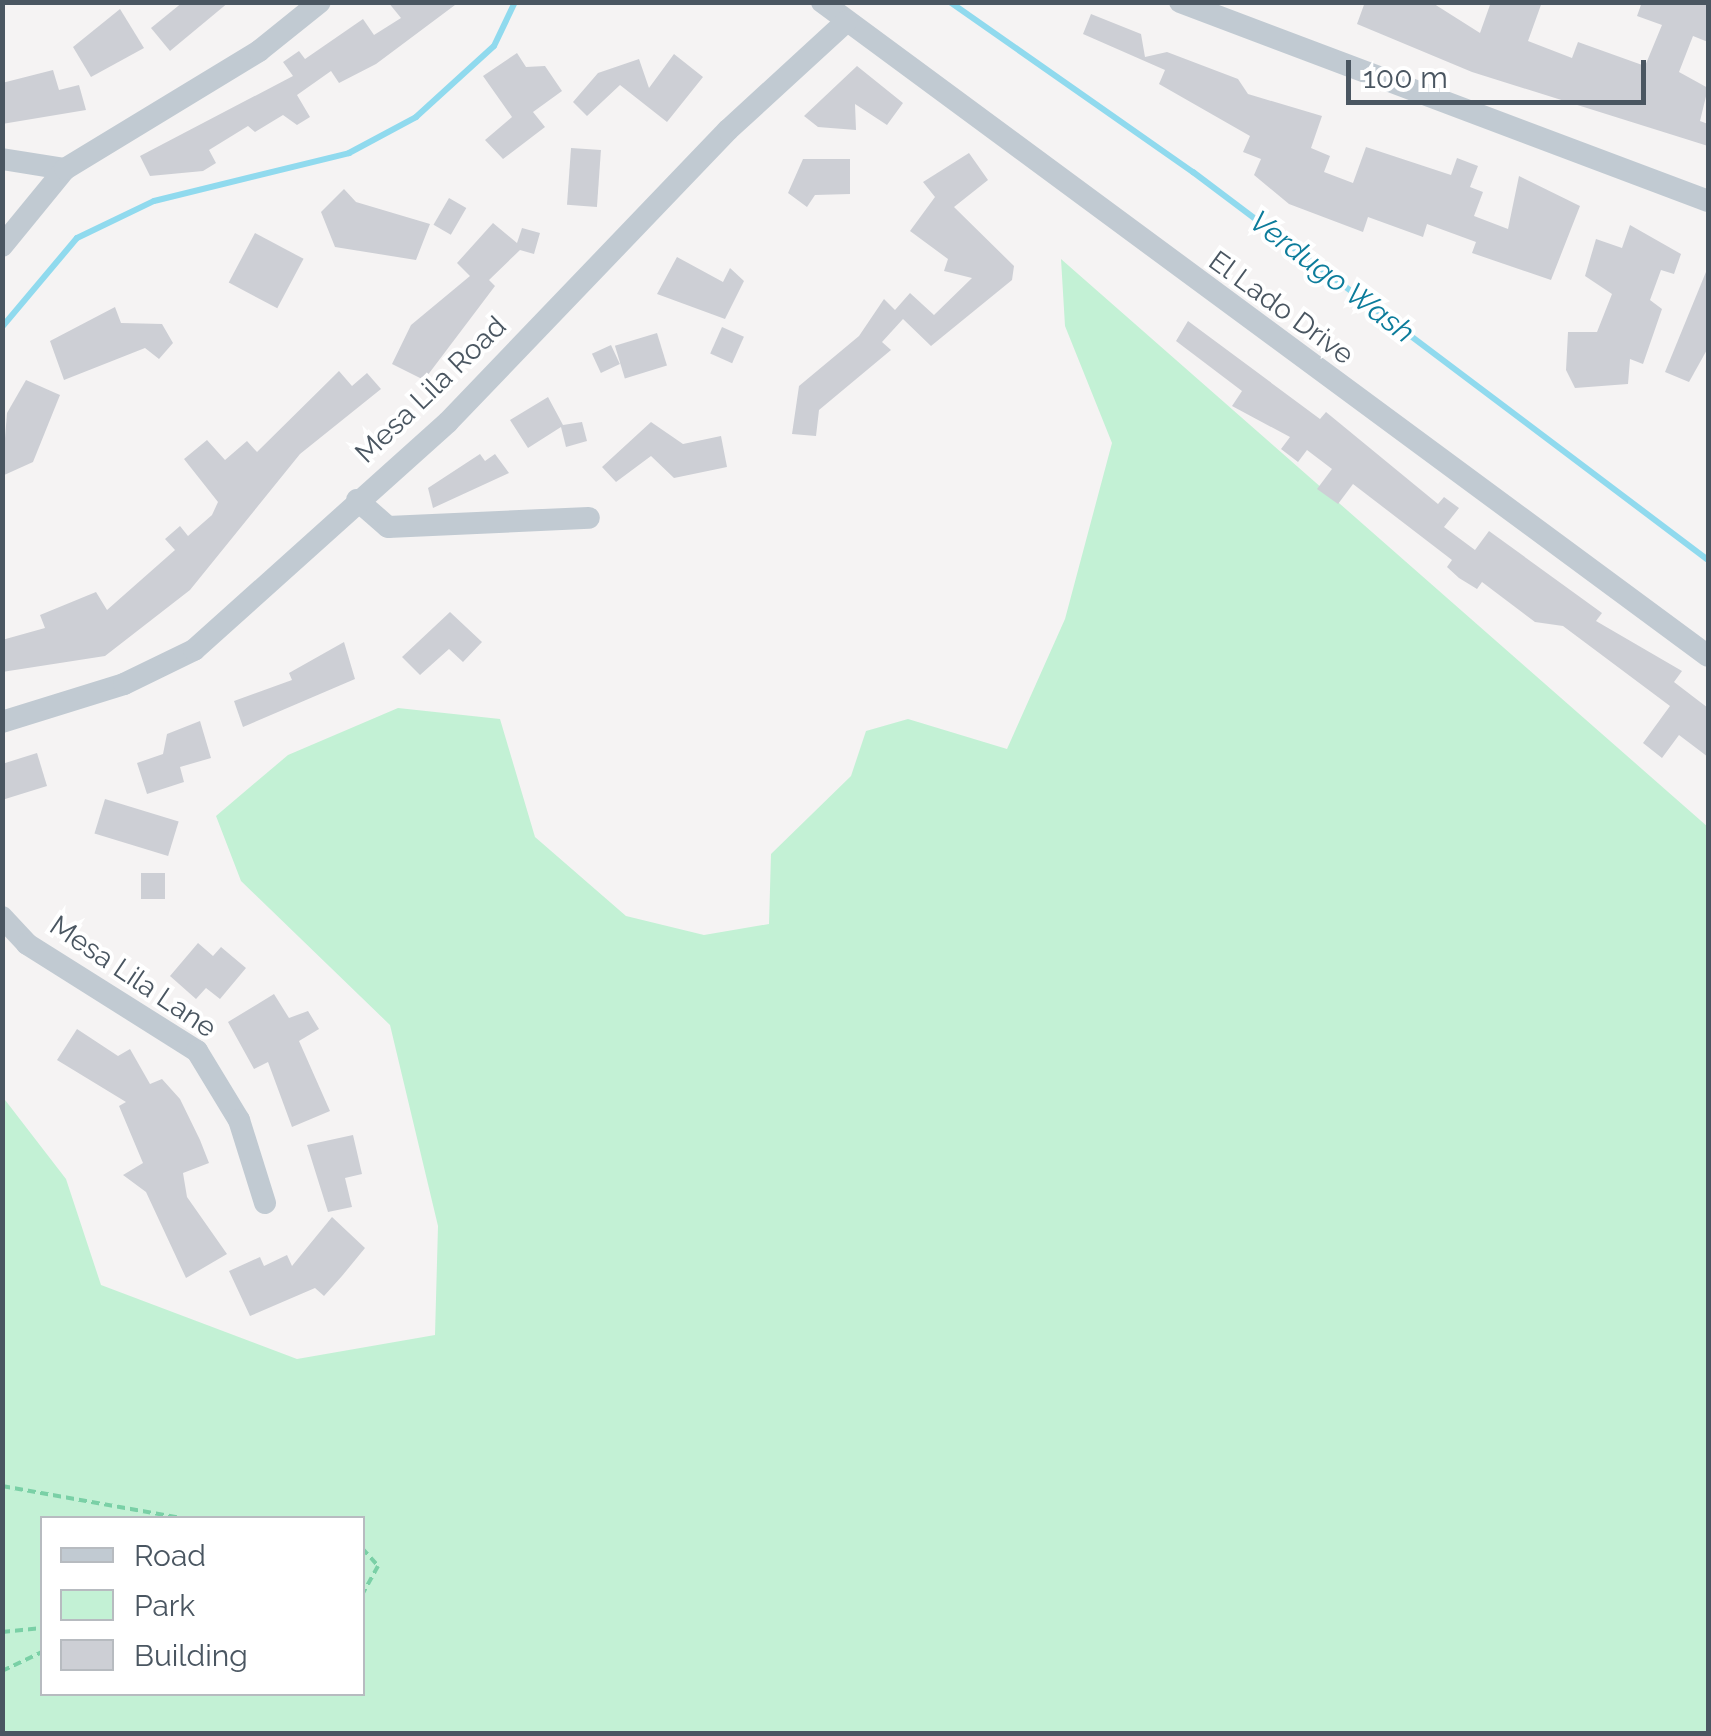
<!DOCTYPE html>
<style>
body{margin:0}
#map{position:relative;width:1711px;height:1736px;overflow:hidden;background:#f5f3f3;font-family:Raleway,sans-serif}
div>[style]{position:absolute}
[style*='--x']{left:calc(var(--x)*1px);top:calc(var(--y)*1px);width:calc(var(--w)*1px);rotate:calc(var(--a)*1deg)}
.green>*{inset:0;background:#c3f1d5}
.stream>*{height:6px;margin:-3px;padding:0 3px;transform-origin:3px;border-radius:3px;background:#90daee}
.building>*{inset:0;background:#cdcfd5;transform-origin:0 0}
.path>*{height:4px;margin-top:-2px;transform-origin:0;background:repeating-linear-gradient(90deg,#7ad0a6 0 8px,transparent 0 13px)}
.street>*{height:22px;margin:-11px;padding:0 11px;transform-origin:11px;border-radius:11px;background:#c1cad2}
span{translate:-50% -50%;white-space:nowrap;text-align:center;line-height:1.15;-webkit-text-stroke:8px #fff;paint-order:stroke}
.street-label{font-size:28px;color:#4a5661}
.water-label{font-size:30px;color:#0c7c9b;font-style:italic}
.frame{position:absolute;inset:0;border:5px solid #4a5661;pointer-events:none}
.legend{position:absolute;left:40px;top:1516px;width:325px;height:180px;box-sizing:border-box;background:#fff;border:2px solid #b7bbc0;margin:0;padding:12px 18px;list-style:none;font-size:30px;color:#4a5661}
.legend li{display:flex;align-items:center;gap:20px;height:50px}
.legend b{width:50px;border:2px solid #b7bbc0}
.scale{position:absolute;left:1346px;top:60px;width:300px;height:45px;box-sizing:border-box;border:5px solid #4a5661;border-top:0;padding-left:12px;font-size:30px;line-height:35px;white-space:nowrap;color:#4a5661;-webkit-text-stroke:8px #fff;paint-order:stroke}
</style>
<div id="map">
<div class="green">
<div style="clip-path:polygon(evenodd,1061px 259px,1708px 827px,1708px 1733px,3px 1733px,2px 1096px,66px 1179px,101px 1285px,297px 1359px,435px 1335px,438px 1226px,390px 1025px,241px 881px,216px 816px,288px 755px,398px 708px,500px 719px,535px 837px,626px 916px,704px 935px,769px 924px,771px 854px,851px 776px,866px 731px,908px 719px,1007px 749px,1065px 619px,1112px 443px,1065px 326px,1061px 259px,42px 1518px,362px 1518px,362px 1694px,42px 1694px,42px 1518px)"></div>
</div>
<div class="stream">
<div style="--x:950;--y:2;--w:297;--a:35"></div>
<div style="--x:1193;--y:172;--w:645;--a:36.99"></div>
<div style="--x:2;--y:327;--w:116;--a:-49.9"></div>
<div style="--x:77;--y:238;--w:85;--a:-25.7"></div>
<div style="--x:154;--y:201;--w:201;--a:-13.8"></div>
<div style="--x:349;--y:153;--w:76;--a:-28.2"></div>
<div style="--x:416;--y:117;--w:105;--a:-42.3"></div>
<div style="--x:494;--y:46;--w:49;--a:-64.5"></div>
</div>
<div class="building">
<div style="clip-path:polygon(183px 2px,229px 2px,170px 51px,151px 28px)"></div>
<div style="clip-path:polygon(388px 2px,459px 2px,376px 64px,339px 83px,331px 71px,297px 95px,310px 117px,297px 125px,283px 115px,255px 132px,248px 126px,209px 150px,216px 163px,203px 171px,150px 176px,140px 156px,293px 76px,283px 62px,299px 51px,305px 59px,363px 19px,374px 35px,401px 18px)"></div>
<div style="clip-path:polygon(1365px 2px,1431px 2px,1480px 33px,1491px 2px,1542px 2px,1528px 41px,1572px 58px,1578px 42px,1645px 66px,1662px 25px,1637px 16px,1642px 2px,1708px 2px,1708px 42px,1693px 36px,1679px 72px,1708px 88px,1700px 121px,1708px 124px,1708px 146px,1472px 72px,1357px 24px)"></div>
<div style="clip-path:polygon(120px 9px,144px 48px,91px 77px,73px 47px)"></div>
<div style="clip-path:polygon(1091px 14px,1141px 34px,1145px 57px,1167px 52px,1238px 79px,1248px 94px,1322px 116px,1311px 148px,1330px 156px,1324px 172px,1353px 183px,1366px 147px,1451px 175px,1457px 158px,1478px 166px,1470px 187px,1483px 192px,1474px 216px,1508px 229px,1519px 176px,1580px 206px,1551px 280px,1472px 253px,1476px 242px,1427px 224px,1423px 237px,1368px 217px,1363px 232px,1289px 204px,1254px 175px,1261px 159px,1243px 152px,1250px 136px,1159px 84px,1165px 70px,1083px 34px)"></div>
<div style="clip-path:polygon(517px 53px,526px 67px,545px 66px,562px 91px,533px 112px,545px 127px,503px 159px,485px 140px,512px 117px,483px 76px)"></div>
<div style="clip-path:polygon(674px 54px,703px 77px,667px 122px,620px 85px,587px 116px,573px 102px,598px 73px,639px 59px,649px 88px)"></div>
<div style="clip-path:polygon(857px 66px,903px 103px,887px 125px,855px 104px,856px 130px,818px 127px,804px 116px)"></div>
<div style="clip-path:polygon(53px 70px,59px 90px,79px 85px,86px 110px,2px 124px,2px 83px)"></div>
<div style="left:571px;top:148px;width:30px;height:57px;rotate:4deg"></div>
<div style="clip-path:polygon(969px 153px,988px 180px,954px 207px,1014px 266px,1012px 280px,931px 346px,903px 319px,882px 342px,891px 350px,819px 410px,816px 436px,792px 434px,799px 386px,859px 336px,884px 299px,895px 310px,910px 293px,934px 315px,972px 278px,944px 271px,948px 259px,910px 231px,935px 197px,923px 182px)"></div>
<div style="clip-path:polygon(803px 159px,850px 159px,850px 194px,815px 195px,807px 207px,788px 193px)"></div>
<div style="clip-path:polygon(344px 189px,356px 202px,430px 224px,416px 260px,335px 247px,321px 212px)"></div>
<div style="left:449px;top:198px;width:20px;height:31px;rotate:30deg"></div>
<div style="clip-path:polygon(493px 223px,517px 243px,522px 228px,540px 233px,534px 254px,520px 250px,489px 280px,495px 286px,424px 380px,392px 364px,411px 325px,470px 276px,457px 263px)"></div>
<div style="clip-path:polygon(1630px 225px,1681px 254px,1674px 274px,1661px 270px,1650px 300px,1662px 309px,1643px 364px,1630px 359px,1628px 384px,1575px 388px,1566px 370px,1568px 332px,1597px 332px,1612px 294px,1585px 276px,1596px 239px,1622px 248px)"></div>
<div style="left:255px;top:233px;width:55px;height:56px;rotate:28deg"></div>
<div style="clip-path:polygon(677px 257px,723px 282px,730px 268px,744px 281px,725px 319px,657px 294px)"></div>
<div style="clip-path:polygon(1708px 267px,1708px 348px,1689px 382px,1665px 372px)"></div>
<div style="clip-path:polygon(115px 307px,121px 323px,162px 324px,173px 343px,159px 359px,145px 348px,64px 380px,50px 341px)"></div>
<div style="clip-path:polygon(1188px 321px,1320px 419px,1326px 412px,1438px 504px,1444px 497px,1459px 508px,1444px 527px,1475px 550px,1489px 531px,1602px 613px,1596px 621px,1682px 671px,1674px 682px,1708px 708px,1708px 757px,1679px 735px,1662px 758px,1643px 743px,1670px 706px,1563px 626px,1535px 622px,1482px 582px,1477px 589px,1459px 578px,1447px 567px,1452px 560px,1353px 484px,1338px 504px,1317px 489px,1332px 469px,1307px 450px,1298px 462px,1281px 449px,1290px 437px,1232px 406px,1242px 391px,1176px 341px)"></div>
<div style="left:722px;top:327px;width:24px;height:29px;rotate:24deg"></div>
<div style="left:657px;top:333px;width:34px;height:44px;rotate:73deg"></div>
<div style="left:611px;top:345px;width:21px;height:21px;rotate:65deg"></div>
<div style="clip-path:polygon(339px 371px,352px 386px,367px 373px,381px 389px,300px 454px,190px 590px,105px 656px,2px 672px,2px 640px,45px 628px,40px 615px,96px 592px,107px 610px,175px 550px,165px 539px,180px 526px,188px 536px,212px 515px,218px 502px,184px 459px,207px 440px,225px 460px,247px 441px,257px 452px)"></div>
<div style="clip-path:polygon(26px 380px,60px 395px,33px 462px,2px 476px,7px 413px)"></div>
<div style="clip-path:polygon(548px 397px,563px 425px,582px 422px,587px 441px,566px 447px,561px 427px,528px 448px,510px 420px)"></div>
<div style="clip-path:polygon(651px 422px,683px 444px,721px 436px,727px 467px,674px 478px,651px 456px,616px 482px,602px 467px)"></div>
<div style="clip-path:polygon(480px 454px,485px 461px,495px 454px,509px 473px,433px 508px,428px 488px)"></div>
<div style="clip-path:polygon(450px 612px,482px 642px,463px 662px,449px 649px,420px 675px,402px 657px)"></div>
<div style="clip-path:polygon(344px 642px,355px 679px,243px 727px,234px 701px,292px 680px,289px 673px)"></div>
<div style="clip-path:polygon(200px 721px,211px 758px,180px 767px,184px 782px,147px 794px,137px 763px,163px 754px,167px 734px)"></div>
<div style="clip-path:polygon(37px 753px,47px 786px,2px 800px,2px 764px)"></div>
<div style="left:105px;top:799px;width:77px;height:36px;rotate:17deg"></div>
<div style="left:165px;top:873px;width:26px;height:24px;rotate:90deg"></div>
<div style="clip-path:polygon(198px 943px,213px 956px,221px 947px,246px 968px,220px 999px,206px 988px,196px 999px,170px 976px)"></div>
<div style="clip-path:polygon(274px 994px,289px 1018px,308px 1011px,319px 1029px,299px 1041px,330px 1111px,292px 1127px,268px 1062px,254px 1069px,228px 1022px)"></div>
<div style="clip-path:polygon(77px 1029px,118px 1056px,130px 1049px,150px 1084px,162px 1079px,180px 1099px,200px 1140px,209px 1163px,183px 1173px,187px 1197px,227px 1254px,186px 1278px,146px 1192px,123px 1175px,143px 1163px,119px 1106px,126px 1102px,57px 1060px)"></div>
<div style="clip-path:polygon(353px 1135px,362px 1174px,345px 1178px,352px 1207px,328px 1212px,307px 1145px)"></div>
<div style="clip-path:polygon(332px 1217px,365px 1248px,342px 1276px,324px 1296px,315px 1288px,250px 1316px,229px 1271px,260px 1257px,264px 1266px,287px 1255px,292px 1266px)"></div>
</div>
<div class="path">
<div style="--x:2;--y:1486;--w:182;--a:10.1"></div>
<div style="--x:362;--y:1548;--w:24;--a:48"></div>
<div style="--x:378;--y:1566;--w:33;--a:119"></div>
<div style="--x:2;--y:1632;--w:40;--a:-5.7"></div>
<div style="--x:2;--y:1671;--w:44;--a:-25.4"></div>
</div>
<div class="street">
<div style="--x:822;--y:2;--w:1101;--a:36.43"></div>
<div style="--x:1180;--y:2;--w:564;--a:20.65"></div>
<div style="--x:2;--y:159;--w:64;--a:9"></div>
<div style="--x:2;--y:246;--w:99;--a:-50.7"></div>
<div style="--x:65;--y:169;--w:227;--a:-31.3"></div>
<div style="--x:259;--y:51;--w:78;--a:-38.8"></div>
<div style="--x:357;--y:500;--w:41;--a:41.1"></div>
<div style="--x:388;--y:527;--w:201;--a:-2.6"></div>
<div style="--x:2;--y:722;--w:128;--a:-17.3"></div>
<div style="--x:124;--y:684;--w:78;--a:-25.9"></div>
<div style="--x:194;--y:650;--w:341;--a:-41.9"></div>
<div style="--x:448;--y:422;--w:405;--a:-46.2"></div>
<div style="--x:728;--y:130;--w:161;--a:-42.5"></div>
<div style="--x:2;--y:917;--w:37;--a:47"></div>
<div style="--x:27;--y:944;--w:201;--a:32.2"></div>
<div style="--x:197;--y:1051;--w:81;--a:58.7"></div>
<div style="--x:239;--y:1120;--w:87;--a:72.6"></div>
</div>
<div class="street-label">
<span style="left:1281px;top:308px;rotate:36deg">El Lado Drive</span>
<span style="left:431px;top:390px;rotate:-44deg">Mesa Lila Road</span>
<span style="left:133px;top:977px;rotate:34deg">Mesa Lila Lane</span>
</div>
<div class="water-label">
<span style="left:1332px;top:277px;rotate:37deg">Verdugo Wash</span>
</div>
<div class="frame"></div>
<ul class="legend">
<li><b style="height:12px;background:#c1cad2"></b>Road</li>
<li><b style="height:28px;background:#c3f1d5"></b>Park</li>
<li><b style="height:28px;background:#cdcfd5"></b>Building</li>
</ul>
<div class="scale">100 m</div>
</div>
